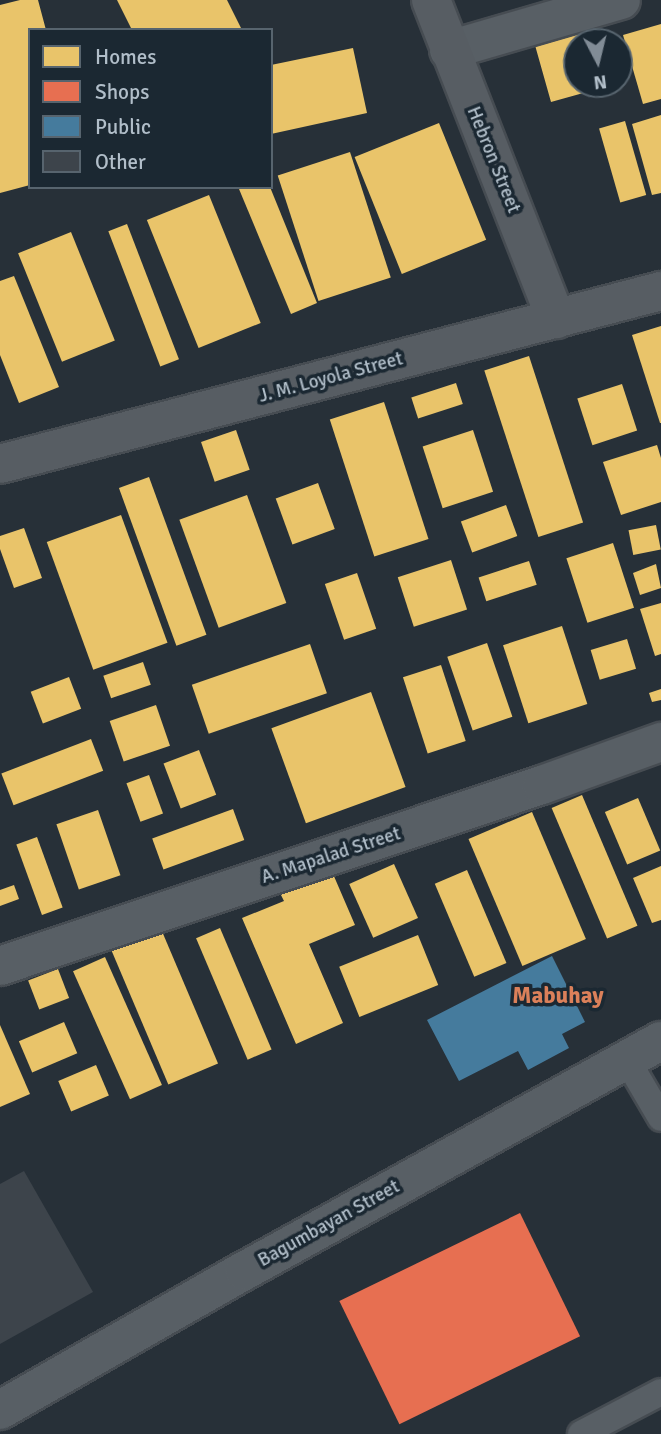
<!DOCTYPE html>
<style>
body{margin:0}
#map{position:relative;width:661px;height:1434px;overflow:hidden;background:#273038;font-family:Signika,sans-serif}
div>[style]{position:absolute}
[style*='--x']{left:calc(var(--x)*1px);top:calc(var(--y)*1px);width:calc(var(--w)*1px);rotate:calc(var(--a)*1deg)}
.homes>*{inset:0;background:#e9c46a;transform-origin:0 0}
.shops>*{inset:0;background:#e76f51;transform-origin:0 0}
.public>*{inset:0;background:#457b9d}
.building>*{inset:0;background:#3d444b}
.roads{filter:drop-shadow(2px 0 #464c52) drop-shadow(-2px 0 #464c52) drop-shadow(0 2px #464c52) drop-shadow(0 -2px #464c52)}
.lane>*{height:26px;margin:-13px;padding:0 13px;transform-origin:13px;border-radius:13px;background:#585f65}
.street>*{height:38px;margin:-19px;padding:0 19px;transform-origin:19px;border-radius:19px;background:#585f65}
.secondary>*{height:38px;margin:-19px;padding:0 19px;transform-origin:19px;border-radius:19px;background:#575d63}
span{translate:-50% -50%;white-space:nowrap;text-align:center;line-height:1.15;-webkit-text-stroke:7px #1b2832;paint-order:stroke}
.street-label{font-size:19px;color:#b1bec9}
.quarter-label{font-size:23px;color:#db805a;font-weight:700}
.legend{position:absolute;left:28px;top:28px;width:245px;height:161px;box-sizing:border-box;background:#1b2832;border:2px solid #57646e;margin:0;padding:9px 12px;list-style:none;font-size:21px;color:#b1bec9}
.legend li{display:flex;align-items:center;gap:14px;height:35px}
.legend b{width:35px;border:2px solid #57646e}
.north{position:absolute;left:563px;top:28px;width:70px;height:70px;box-sizing:border-box;background:#1b2832;border:2px solid #57646e;border-radius:50%;rotate:173deg;font-size:19px;font-weight:700;line-height:28px;text-align:center;color:#b1bec9}
.north::after{content:'';display:block;margin:auto;width:24px;height:32px;background:#818c96;clip-path:polygon(50% 0,100% 100%,50% 72%,0 100%)}
</style>
<div id="map">
<div class="homes">
<div style="clip-path:polygon(20px 0,38px 0,46px 30px,30px 30px,30px 185px,0 193px,0 5px)"></div>
<div style="clip-path:polygon(117px 0,227px 0,242px 30px,132px 30px)"></div>
<div style="clip-path:polygon(588px 15px,596px 42px,577px 42px,577px 84px,612px 85px,551px 102px,531px 31px)"></div>
<div style="clip-path:polygon(661px 24px,661px 99px,643px 104px,623px 35px)"></div>
<div style="clip-path:polygon(353px 48px,367px 113px,271px 134px,271px 65px)"></div>
<div style="clip-path:polygon(661px 115px,661px 193px,652px 195px,632px 124px)"></div>
<div style="left:625px;top:121px;width:77px;height:27px;rotate:74deg"></div>
<div style="left:439px;top:123px;width:126px;height:91px;rotate:68deg"></div>
<div style="left:350px;top:152px;width:132px;height:76px;rotate:72deg"></div>
<div style="clip-path:polygon(243px 187px,270px 187px,317px 303px,291px 314px,239px 189px)"></div>
<div style="left:209px;top:195px;width:138px;height:67px;rotate:68deg"></div>
<div style="left:127px;top:224px;width:145px;height:20px;rotate:69deg"></div>
<div style="left:71px;top:232px;width:117px;height:57px;rotate:68deg"></div>
<div style="clip-path:polygon(14px 276px,59px 387px,19px 403px,0 355px,0 281px)"></div>
<div style="clip-path:polygon(661px 326px,661px 423px,660px 423px,632px 335px)"></div>
<div style="left:529px;top:356px;width:175px;height:47px;rotate:72deg"></div>
<div style="left:456px;top:383px;width:22px;height:47px;rotate:72deg"></div>
<div style="left:622px;top:384px;width:49px;height:47px;rotate:72deg"></div>
<div style="left:384px;top:402px;width:144px;height:57px;rotate:72deg"></div>
<div style="left:236px;top:430px;width:42px;height:37px;rotate:71deg"></div>
<div style="left:473px;top:430px;width:65px;height:53px;rotate:72deg"></div>
<div style="clip-path:polygon(657px 445px,661px 458px,661px 502px,621px 515px,603px 462px)"></div>
<div style="left:149px;top:477px;width:168px;height:32px;rotate:70deg"></div>
<div style="left:318px;top:483px;width:49px;height:45px;rotate:70deg"></div>
<div style="left:247px;top:495px;width:115px;height:72px;rotate:70deg"></div>
<div style="left:506px;top:505px;width:33px;height:48px;rotate:70deg"></div>
<div style="left:121px;top:515px;width:136px;height:79px;rotate:70deg"></div>
<div style="left:656px;top:525px;width:25px;height:28px;rotate:79deg"></div>
<div style="clip-path:polygon(24px 528px,42px 578px,14px 588px,0 549px,0 536px)"></div>
<div style="left:613px;top:543px;width:68px;height:49px;rotate:72deg"></div>
<div style="left:451px;top:560px;width:52px;height:56px;rotate:72deg"></div>
<div style="left:529px;top:561px;width:25px;height:53px;rotate:72deg"></div>
<div style="clip-path:polygon(656px 564px,661px 588px,640px 595px,633px 573px)"></div>
<div style="left:357px;top:573px;width:59px;height:34px;rotate:71deg"></div>
<div style="clip-path:polygon(661px 603px,661px 654px,655px 656px,640px 609px)"></div>
<div style="left:562px;top:626px;width:82px;height:62px;rotate:72deg"></div>
<div style="left:627px;top:639px;width:31px;height:38px;rotate:73deg"></div>
<div style="left:487px;top:643px;width:78px;height:42px;rotate:71deg"></div>
<div style="left:310px;top:644px;width:52px;height:125px;rotate:71deg"></div>
<div style="left:143px;top:662px;width:24px;height:42px;rotate:71deg"></div>
<div style="left:441px;top:665px;width:80px;height:40px;rotate:72deg"></div>
<div style="left:69px;top:677px;width:34px;height:41px;rotate:69deg"></div>
<div style="clip-path:polygon(661px 689px,661px 700px,652px 702px,649px 693px)"></div>
<div style="left:371px;top:692px;width:101px;height:106px;rotate:70deg"></div>
<div style="left:156px;top:705px;width:43px;height:49px;rotate:71deg"></div>
<div style="left:91px;top:739px;width:34px;height:96px;rotate:69deg"></div>
<div style="left:199px;top:750px;width:48px;height:38px;rotate:69deg"></div>
<div style="left:149px;top:775px;width:41px;height:24px;rotate:70deg"></div>
<div style="left:582px;top:795px;width:142px;height:33px;rotate:67deg"></div>
<div style="left:638px;top:798px;width:57px;height:36px;rotate:67deg"></div>
<div style="left:233px;top:809px;width:33px;height:86px;rotate:70deg"></div>
<div style="left:98px;top:810px;width:69px;height:44px;rotate:71deg"></div>
<div style="left:532px;top:812px;width:138px;height:69px;rotate:67deg"></div>
<div style="left:37px;top:837px;width:75px;height:22px;rotate:70deg"></div>
<div style="left:394px;top:864px;width:59px;height:49px;rotate:66deg"></div>
<div style="clip-path:polygon(661px 866px,661px 920px,652px 923px,633px 878px)"></div>
<div style="clip-path:polygon(330px 867px,355px 925px,309px 944px,343px 1023px,296px 1044px,242px 918px,284px 901px,278px 889px)"></div>
<div style="left:467px;top:870px;width:101px;height:35px;rotate:67deg"></div>
<div style="clip-path:polygon(14px 885px,19px 899px,0 906px,0 890px)"></div>
<div style="left:220px;top:928px;width:132px;height:26px;rotate:67deg"></div>
<div style="left:161px;top:929px;width:146px;height:54px;rotate:67deg"></div>
<div style="left:418px;top:935px;width:54px;height:85px;rotate:68deg"></div>
<div style="left:105px;top:957px;width:140px;height:35px;rotate:66deg"></div>
<div style="left:58px;top:969px;width:31px;height:32px;rotate:69deg"></div>
<div style="left:64px;top:1022px;width:34px;height:49px;rotate:67deg"></div>
<div style="clip-path:polygon(0 1025px,30px 1094px,0 1107px)"></div>
<div style="left:96px;top:1065px;width:33px;height:41px;rotate:67deg"></div>
</div>
<div class="shops">
<div style="left:520px;top:1213px;width:137px;height:201px;rotate:64deg"></div>
</div>
<div class="public">
<div style="clip-path:polygon(552px 956px,585px 1022px,562px 1034px,569px 1048px,528px 1070px,518px 1051px,459px 1081px,427px 1020px)"></div>
</div>
<div class="building">
<div style="clip-path:polygon(24px 1171px,93px 1292px,0 1344px,0 1184px)"></div>
</div>
<div class="roads">
<div class="lane">
<div style="--x:627;--y:1060;--w:67;--a:59.6"></div>
<div style="--x:581;--y:1434;--w:90;--a:-27.7"></div>
</div>
<div class="street">
<div style="--x:449;--y:50;--w:179;--a:-16.2"></div>
<div style="--x:0;--y:966;--w:571;--a:-18.47"></div>
<div style="--x:542;--y:785;--w:127;--a:-19.9"></div>
<div style="--x:0;--y:1410;--w:281;--a:-29.7"></div>
<div style="--x:244;--y:1271;--w:476;--a:-28.9"></div>
</div>
<div class="secondary">
<div style="--x:431;--y:0;--w:343;--a:68.6"></div>
<div style="--x:0;--y:464;--w:683;--a:-14.67"></div>
</div>
</div>
<div class="street-label">
<span style="left:493px;top:160px;rotate:68deg">Hebron Street</span>
<span style="left:331px;top:378px;rotate:-15deg">J. M. Loyola Street</span>
<span style="left:331px;top:856px;rotate:-18deg">A. Mapalad Street</span>
<span style="left:329px;top:1224px;rotate:-29deg">Bagumbayan Street</span>
</div>
<div class="quarter-label">
<span style="left:558px;top:996px">Mabuhay</span>
</div>
<ul class="legend">
<li><b style="height:19px;background:#e9c46a"></b>Homes</li>
<li><b style="height:19px;background:#e76f51"></b>Shops</li>
<li><b style="height:19px;background:#457b9d"></b>Public</li>
<li><b style="height:19px;background:#3d444b"></b>Other</li>
</ul>
<div class="north">N</div>
</div>
